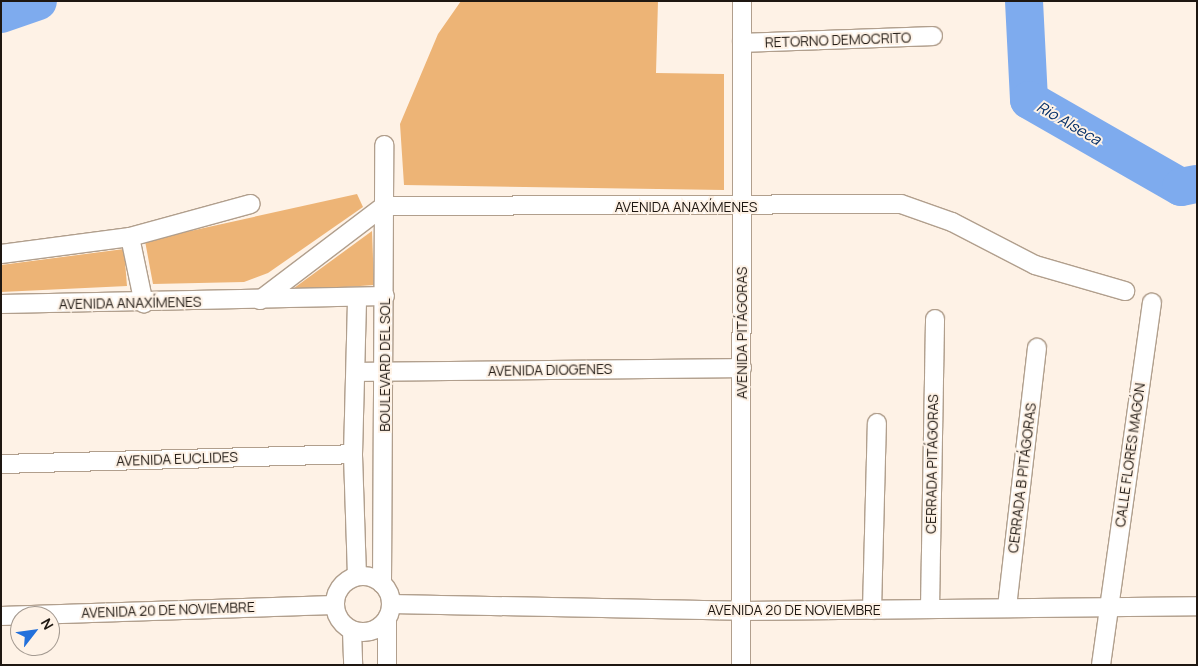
<!DOCTYPE html>
<meta charset="utf-8">
<style>
body{margin:0}
#map{position:relative;width:1198px;height:666px;overflow:hidden;background:#fef2e6;font-family:Manrope,sans-serif}
div>[style]{position:absolute}
[style*='--x']{left:calc(var(--x)*1px);top:calc(var(--y)*1px);width:calc(var(--w)*1px);rotate:calc(var(--a)*1deg)}
.green>*{inset:0;background:#edb476}
.river>*{height:38px;margin:-19px;padding:0 19px;transform-origin:19px;border-radius:19px;background:#7eabee}
.roads{filter:drop-shadow(1px 0 #b19f8d) drop-shadow(-1px 0 #b19f8d) drop-shadow(0 1px #b19f8d) drop-shadow(0 -1px #b19f8d)}
.minor>*{height:18px;margin:-9px;padding:0 9px;transform-origin:9px;border-radius:9px;background:#fff}
.minor>.ring{margin:-9px;padding:0;box-sizing:content-box;background:none;border:18px solid #fff;border-radius:50%}
span{translate:-50% -50%;white-space:nowrap;text-align:center;line-height:1.15;-webkit-text-stroke:4px #fef2e6;paint-order:stroke}
.street-label{font-size:14px;color:#1e1711}
.water-label{font-size:15px;color:#022d67;font-style:italic}
.frame{position:absolute;inset:0;border:2px solid #1e1711;pointer-events:none}
.north{position:absolute;left:10px;top:606px;width:50px;height:50px;box-sizing:border-box;background:#fef2e6;border:1px solid #a49a91;border-radius:50%;rotate:60deg;font-size:14px;font-weight:700;line-height:20px;text-align:center;color:#1e1711}
.north::after{content:'';display:block;margin:auto;width:18px;height:22px;background:#2270db;clip-path:polygon(50% 0,100% 100%,50% 72%,0 100%)}
</style>
<div id="map">
<div class="green">
<div style="clip-path:polygon(461px 1px,658px 1px,656px 73px,724px 74px,724px 190px,404px 185px,400px 124px,438px 34px)"></div>
<div style="clip-path:polygon(357px 194px,363px 207px,268px 273px,244px 282px,153px 284px,145px 241px)"></div>
<div style="clip-path:polygon(372px 231px,374px 285px,290px 291px)"></div>
<div style="clip-path:polygon(124px 249px,127px 286px,1px 292px,1px 265px)"></div>
</div>
<div class="river">
<div style="--x:1024;--y:1;--w:99;--a:87.1"></div>
<div style="--x:1029;--y:100;--w:175;--a:29.8"></div>
<div style="--x:1181;--y:187;--w:16;--a:-11"></div>
<div style="--x:1;--y:14;--w:39;--a:-19"></div>
</div>
<div class="roads">
<div class="minor">
<div style="--x:742;--y:43;--w:191;--a:-2.1"></div>
<div style="--x:130;--y:237;--w:68;--a:78.2"></div>
<div style="--x:1;--y:254;--w:130;--a:-7.5"></div>
<div style="--x:130;--y:237;--w:125;--a:-15.3"></div>
<div style="--x:260;--y:300;--w:156;--a:-37.2"></div>
<div style="--x:384;--y:206;--w:517;--a:-0.22"></div>
<div style="--x:901;--y:204;--w:54;--a:19.4"></div>
<div style="--x:952;--y:222;--w:93;--a:27.4"></div>
<div style="--x:1035;--y:265;--w:94;--a:16.1"></div>
<div style="--x:1;--y:304;--w:384;--a:-1.2"></div>
<div style="--x:358;--y:372;--w:384;--a:-0.6"></div>
<div style="--x:1;--y:464;--w:352;--a:-1.6"></div>
<div class="ring" style="left:335px;top:576px;width:38px;height:38px"></div>
<div style="--x:357;--y:576;--w:122;--a:-91.9"></div>
<div style="--x:353;--y:454;--w:157;--a:-88.5"></div>
<div style="--x:382;--y:584;--w:439;--a:-89.7"></div>
<div style="--x:391;--y:604;--w:350;--a:1.1"></div>
<div style="--x:741;--y:611;--w:456;--a:-0.6"></div>
<div style="--x:1007;--y:607;--w:261;--a:-83.4"></div>
<div style="--x:930;--y:608;--w:289;--a:-89"></div>
<div style="--x:872;--y:610;--w:187;--a:-88.5"></div>
<div style="--x:1;--y:616;--w:333;--a:-1.9"></div>
<div style="--x:387;--y:619;--w:46;--a:90"></div>
<div style="--x:352;--y:631;--w:34;--a:88"></div>
<div style="--x:741;--y:665;--w:664;--a:-89.91"></div>
<div style="--x:1101;--y:665;--w:366;--a:-82"></div>
</div>
</div>
<div class="street-label">
<span style="left:838px;top:40px;rotate:-2deg">RETORNO DEMOCRITO</span>
<span style="left:686px;top:207px">AVENIDA ANAXÍMENES</span>
<span style="left:130px;top:303px;rotate:-1deg">AVENIDA ANAXÍMENES</span>
<span style="left:742px;top:333px;rotate:-90deg">AVENIDA PITÁGORAS</span>
<span style="left:385px;top:365px;rotate:-90deg">BOULEVARD DEL SOL</span>
<span style="left:550px;top:370px;rotate:-1deg">AVENIDA DIOGENES</span>
<span style="left:1130px;top:455px;rotate:-82deg">CALLE FLORES MAGÓN</span>
<span style="left:177px;top:459px;rotate:-2deg">AVENIDA EUCLIDES</span>
<span style="left:932px;top:464px;rotate:-89deg">CERRADA PITÁGORAS</span>
<span style="left:1022px;top:478px;rotate:-83deg">CERRADA B PITÁGORAS</span>
<span style="left:168px;top:610px;rotate:-2deg">AVENIDA 20 DE NOVIEMBRE</span>
<span style="left:794px;top:610px">AVENIDA 20 DE NOVIEMBRE</span>
</div>
<div class="water-label">
<span style="left:1069px;top:123px;rotate:30deg">Rio Alseca</span>
</div>
<div class="frame"></div>
<div class="north">N</div>
</div>
